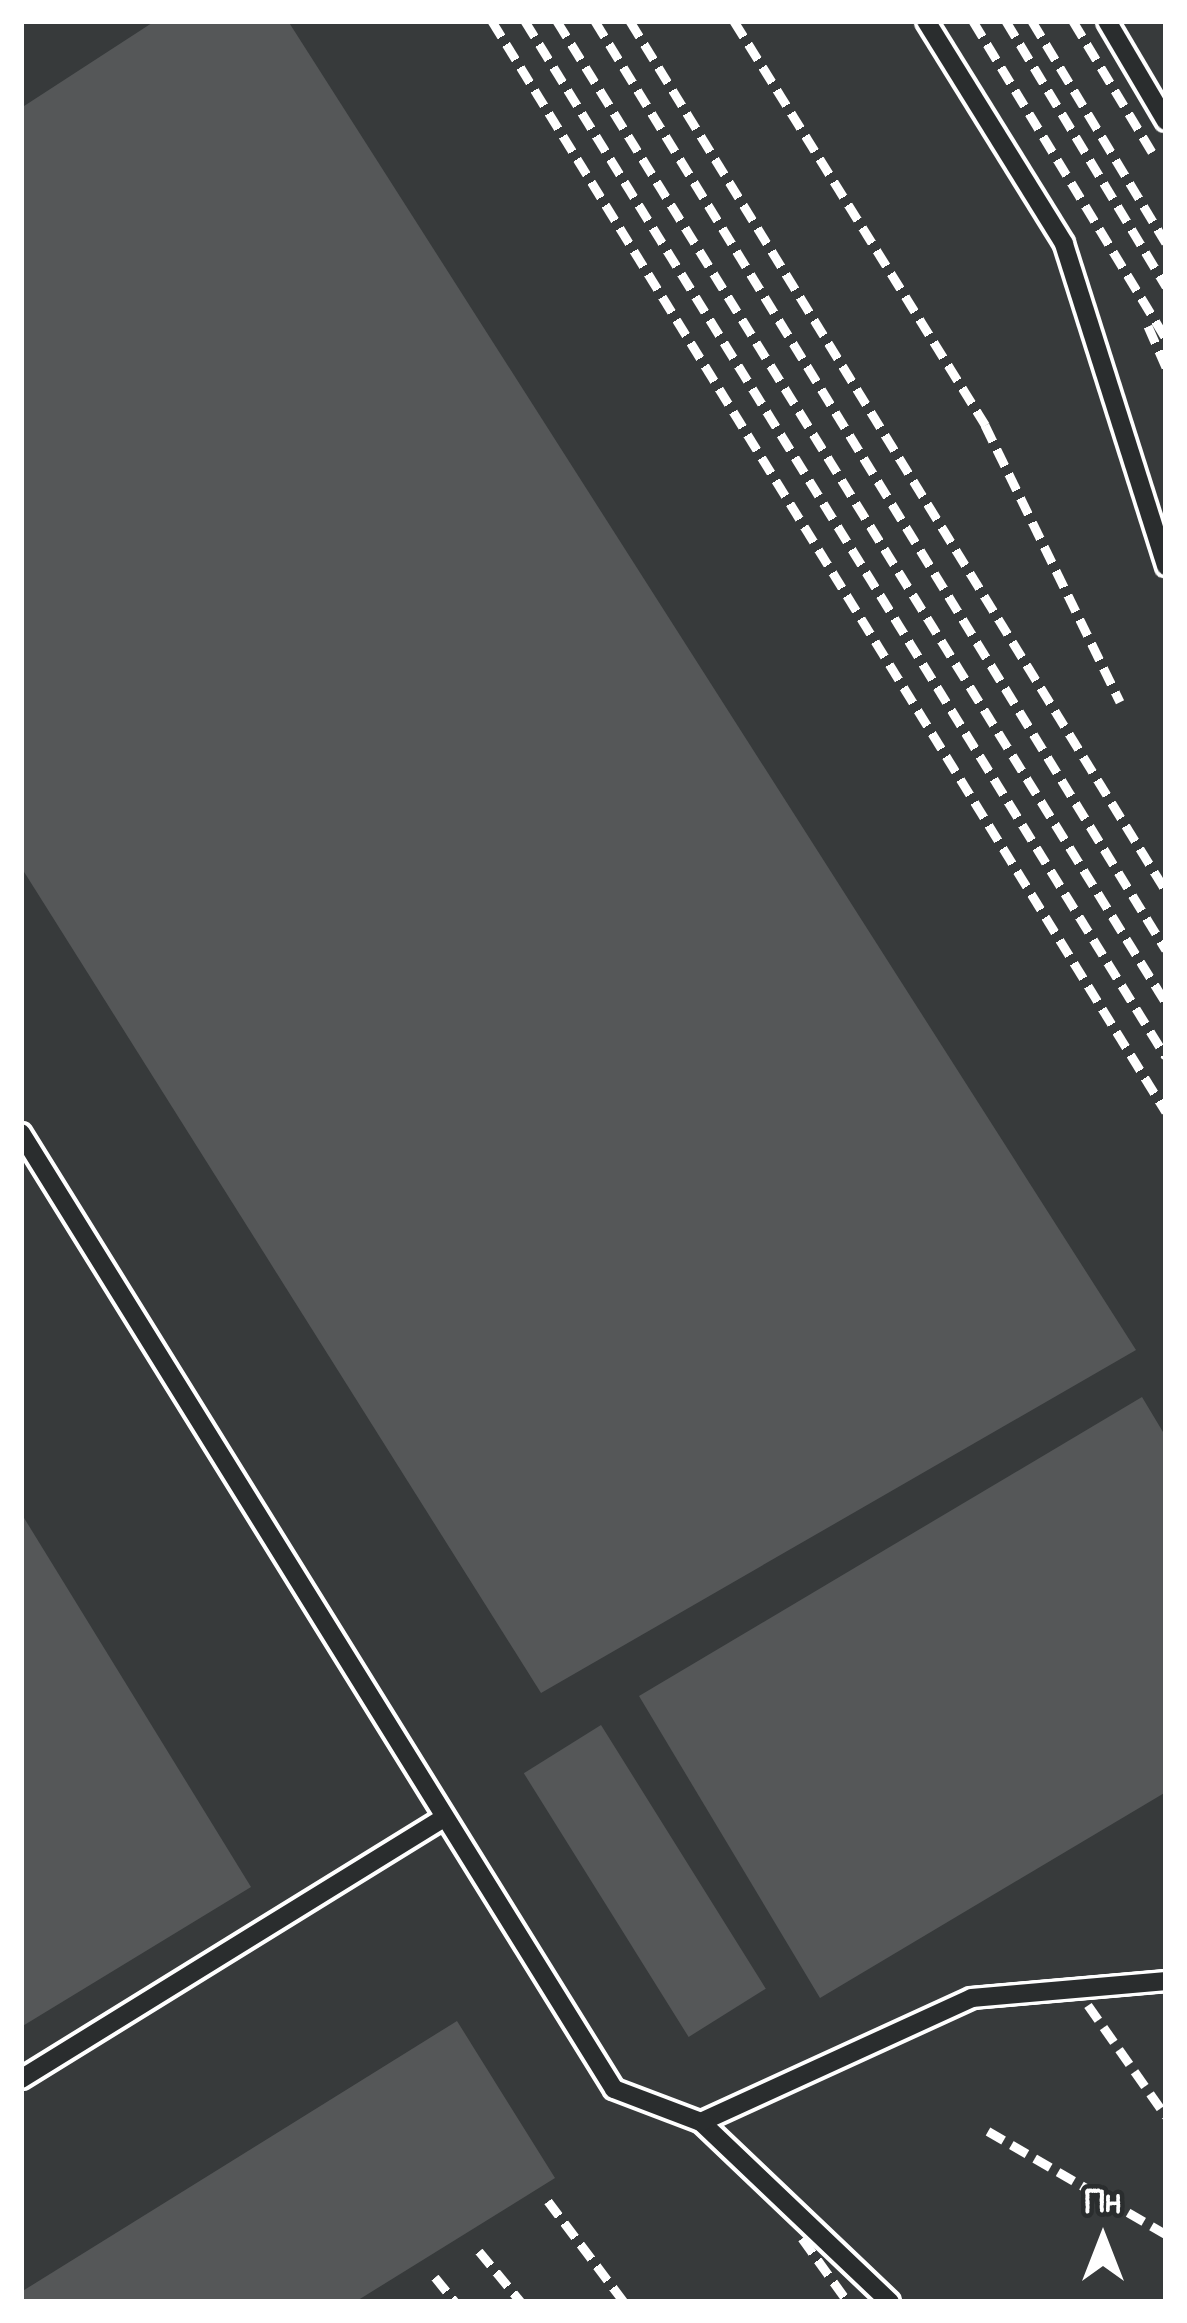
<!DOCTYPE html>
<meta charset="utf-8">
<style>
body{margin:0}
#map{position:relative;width:1187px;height:2323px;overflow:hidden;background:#2a2d2e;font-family:Pangolin,sans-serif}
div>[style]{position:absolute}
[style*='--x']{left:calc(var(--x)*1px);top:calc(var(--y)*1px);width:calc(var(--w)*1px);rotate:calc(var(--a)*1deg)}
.built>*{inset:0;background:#373a3b;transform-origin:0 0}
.building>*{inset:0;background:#555758;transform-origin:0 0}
.roads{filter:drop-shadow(3px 0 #fff) drop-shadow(-3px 0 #fff) drop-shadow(0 3px #fff) drop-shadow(0 -3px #fff)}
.service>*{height:18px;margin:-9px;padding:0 9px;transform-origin:9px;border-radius:9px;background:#2a2d2e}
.rail>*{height:9px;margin-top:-4.5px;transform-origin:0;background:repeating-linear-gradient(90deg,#fff 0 18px,transparent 0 27px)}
span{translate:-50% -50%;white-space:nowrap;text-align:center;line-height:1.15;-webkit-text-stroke:10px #2a2d2e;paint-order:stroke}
.frame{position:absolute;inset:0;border:24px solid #fff;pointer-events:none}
.north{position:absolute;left:1043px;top:2179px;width:120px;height:120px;-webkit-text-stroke:9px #2a2d2e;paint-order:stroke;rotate:0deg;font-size:33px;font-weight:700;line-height:48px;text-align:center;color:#fff}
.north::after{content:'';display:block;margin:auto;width:42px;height:54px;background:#fff;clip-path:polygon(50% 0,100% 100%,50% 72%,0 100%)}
</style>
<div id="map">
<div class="built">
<div style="left:21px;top:21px;width:1145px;height:2281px"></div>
</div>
<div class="building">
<div style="clip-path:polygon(155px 21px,288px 21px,1136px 1350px,541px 1693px,21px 867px,21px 108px)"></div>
<div style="clip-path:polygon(1142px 1397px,1166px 1437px,1166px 1792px,820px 1998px,639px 1696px)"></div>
<div style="clip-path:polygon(21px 1513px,251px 1887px,21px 2027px)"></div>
<div style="left:601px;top:1725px;width:311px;height:91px;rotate:58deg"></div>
<div style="clip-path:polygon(457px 2021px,555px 2178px,355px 2302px,21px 2302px,21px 2292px)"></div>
</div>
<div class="roads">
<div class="service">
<div style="--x:926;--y:21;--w:262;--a:58.2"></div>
<div style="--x:1064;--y:244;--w:338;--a:72.4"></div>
<div style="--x:1107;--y:21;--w:116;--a:59.5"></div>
<div style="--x:21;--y:1133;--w:1125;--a:58.19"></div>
<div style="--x:614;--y:2089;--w:93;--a:20.8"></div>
<div style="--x:701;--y:2122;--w:261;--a:43.6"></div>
<div style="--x:21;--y:2079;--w:498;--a:-31.7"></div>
<div style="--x:701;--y:2122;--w:298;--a:-24.6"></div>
<div style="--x:972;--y:1998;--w:195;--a:-5"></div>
</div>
</div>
<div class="rail">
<div style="--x:492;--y:21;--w:1282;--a:58.29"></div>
<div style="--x:525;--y:21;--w:1218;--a:58.25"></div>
<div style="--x:557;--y:21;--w:1156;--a:58.19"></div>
<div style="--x:595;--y:21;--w:1090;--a:58.42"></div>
<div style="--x:630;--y:21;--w:1022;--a:58.36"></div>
<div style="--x:734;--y:21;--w:476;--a:58.1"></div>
<div style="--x:985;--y:425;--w:308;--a:64"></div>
<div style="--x:973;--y:21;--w:372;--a:58.7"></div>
<div style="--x:1006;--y:21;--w:310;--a:58.9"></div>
<div style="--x:1032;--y:21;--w:259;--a:58.9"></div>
<div style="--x:1073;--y:21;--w:153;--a:58.9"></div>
<div style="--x:1148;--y:326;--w:45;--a:66.3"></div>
<div style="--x:1088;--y:2005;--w:136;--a:54.9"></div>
<div style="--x:988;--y:2131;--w:206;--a:30.1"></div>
<div style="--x:548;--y:2201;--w:126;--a:53"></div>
<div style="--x:802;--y:2238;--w:79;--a:54.3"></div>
<div style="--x:479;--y:2251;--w:66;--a:50.5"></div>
<div style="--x:435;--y:2277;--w:32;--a:51"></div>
</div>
<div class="frame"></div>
<div class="north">Пн</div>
</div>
